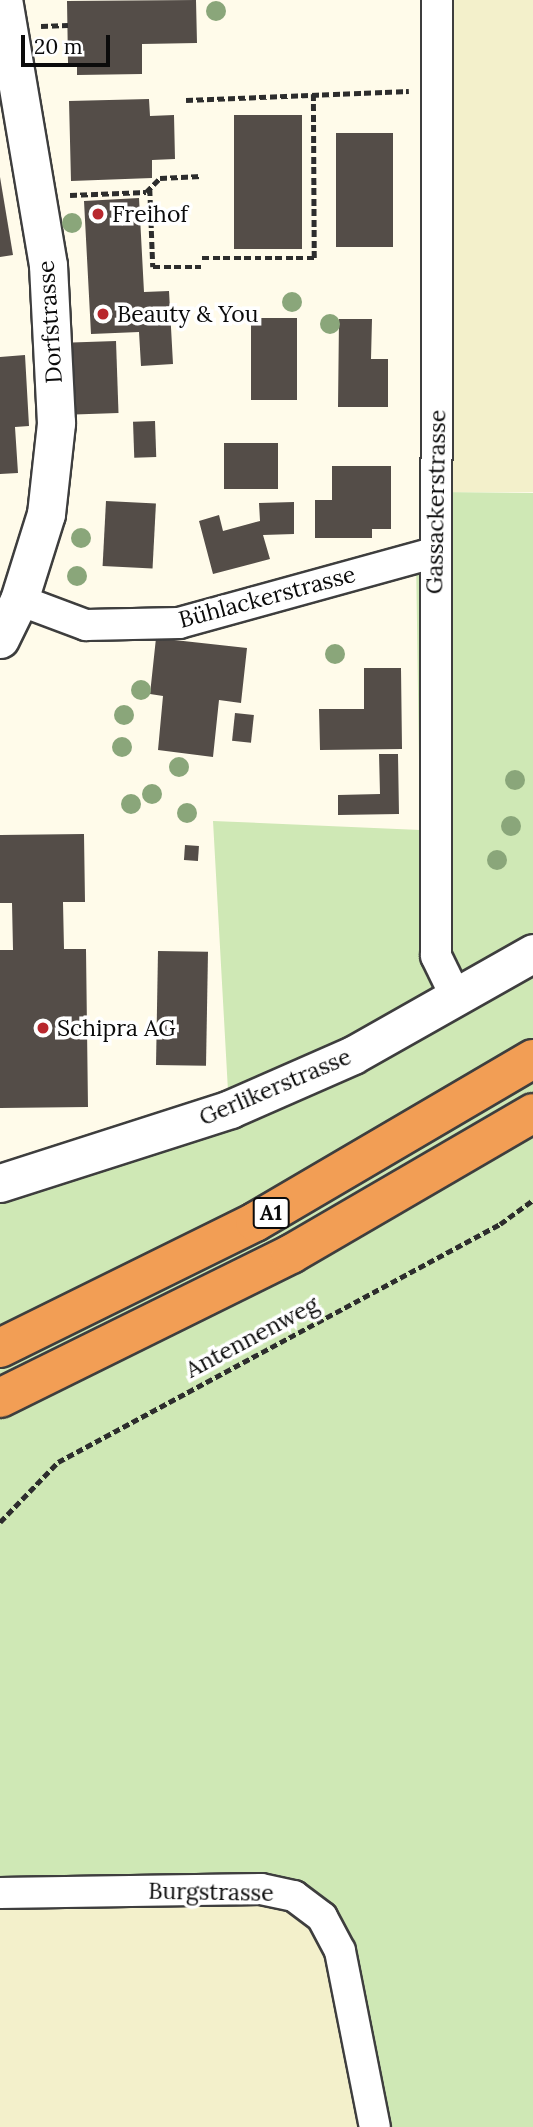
<!DOCTYPE html>
<meta charset="utf-8">
<style>
body{margin:0}
#map{position:relative;width:533px;height:2127px;overflow:hidden;background:#fffbea;font-family:Lora,serif}
div>[style]{position:absolute}
[style*='--x']{left:calc(var(--x)*1px);top:calc(var(--y)*1px);width:calc(var(--w)*1px);rotate:calc(var(--a)*1deg)}
.farmland>*{inset:0;background:#f3f0cb;transform-origin:0 0}
.green>*{inset:0;background:#cfe8b5}
.building>*{inset:0;background:#544d48;transform-origin:0 0}
.path>*{height:4.5px;margin-top:-2.25px;transform-origin:0;background:repeating-linear-gradient(90deg,#2d2d2d 0 7px,transparent 0 10.5px)}
.roads{filter:drop-shadow(2px 0 #3e3e3e) drop-shadow(-2px 0 #3e3e3e) drop-shadow(0 2px #3e3e3e) drop-shadow(0 -2px #3e3e3e)}
.minor>*{height:30px;margin:-15px;padding:0 15px;transform-origin:15px;border-radius:15px;background:#fff}
.tertiary>*{height:37px;margin:-18.5px;padding:0 18.5px;transform-origin:18.5px;border-radius:18.5px;background:#fff}
.motorway>*{height:38px;margin:-19px;padding:0 19px;transform-origin:19px;border-radius:19px;background:#f29e55}
.trees>*{width:20px;height:20px;margin:-10px;border-radius:50%;background:#8aa67a}
.dots>*{width:19px;height:19px;translate:-50% -50%;box-sizing:border-box;border:4px solid #fff;border-radius:50%}
span{translate:-50% -50%;white-space:nowrap;text-align:center;line-height:1.15;-webkit-text-stroke:7px #fff;paint-order:stroke}
.shield-label span{padding:2px 5px;background:#fff;border:2px solid;border-radius:5px;-webkit-text-stroke-width:0}
.shield-label{font-size:21px;color:#0b0b0b;font-weight:700}
.poi-label{font-size:23px;color:#0b0b0b}
.left{translate:0 -50%;text-align:left}
.street-label{font-size:23px;color:#0b0b0b}
.scale{position:absolute;left:21px;top:35px;width:89px;height:32px;box-sizing:border-box;border:4px solid #0b0b0b;border-top:0;padding-left:9px;font-size:21px;line-height:24px;white-space:nowrap;color:#0b0b0b;-webkit-text-stroke:5px #fff;paint-order:stroke}
</style>
<div id="map">
<div class="farmland">
<div style="left:437px;top:0;width:96px;height:492px"></div>
<div style="clip-path:polygon(261px 1889px,322px 1917px,375px 2127px,0 2127px,0 1893px)"></div>
</div>
<div class="green">
<div style="clip-path:polygon(438px 492px,533px 493px,533px 2127px,375px 2127px,340px 1951px,294px 1896px,0 1893px,0 1183px,229px 1109px,213px 821px,420px 830px,416px 555px)"></div>
</div>
<div class="building">
<div style="clip-path:polygon(196px 0,197px 43px,142px 44px,142px 74px,77px 75px,77px 63px,68px 63px,67px 1px)"></div>
<div style="clip-path:polygon(149px 99px,150px 116px,174px 115px,175px 159px,152px 160px,152px 178px,71px 181px,69px 101px)"></div>
<div style="left:302px;top:115px;width:134px;height:68px;rotate:90deg"></div>
<div style="left:336px;top:133px;width:57px;height:114px"></div>
<div style="clip-path:polygon(0 177px,13px 255px,0 257px)"></div>
<div style="clip-path:polygon(139px 198px,144px 292px,169px 291px,173px 364px,141px 366px,139px 332px,91px 334px,84px 201px)"></div>
<div style="left:251px;top:318px;width:46px;height:82px"></div>
<div style="clip-path:polygon(339px 319px,372px 319px,371px 359px,388px 359px,388px 407px,338px 407px)"></div>
<div style="left:116px;top:341px;width:72px;height:44px;rotate:88deg"></div>
<div style="clip-path:polygon(25px 355px,29px 426px,15px 427px,18px 473px,0 474px,0 357px)"></div>
<div style="left:155px;top:421px;width:36px;height:22px;rotate:88deg"></div>
<div style="left:224px;top:443px;width:54px;height:46px"></div>
<div style="clip-path:polygon(332px 466px,391px 466px,391px 529px,372px 529px,372px 538px,315px 538px,315px 500px,332px 500px)"></div>
<div style="left:106px;top:501px;width:50px;height:65px;rotate:3deg"></div>
<div style="clip-path:polygon(294px 502px,294px 534px,263px 535px,270px 559px,213px 574px,199px 521px,219px 515px,223px 531px,260px 521px,259px 503px)"></div>
<div style="clip-path:polygon(156px 638px,247px 648px,241px 703px,219px 700px,213px 757px,158px 750px,163px 696px,150px 694px)"></div>
<div style="clip-path:polygon(364px 668px,401px 668px,402px 749px,320px 750px,319px 709px,364px 709px)"></div>
<div style="left:235px;top:713px;width:19px;height:28px;rotate:6deg"></div>
<div style="clip-path:polygon(379px 754px,398px 754px,399px 814px,338px 815px,338px 795px,380px 794px)"></div>
<div style="clip-path:polygon(84px 834px,85px 902px,63px 902px,64px 949px,86px 949px,88px 1107px,0 1108px,0 950px,13px 950px,12px 903px,0 903px,0 835px)"></div>
<div style="left:185px;top:845px;width:14px;height:15px;rotate:4deg"></div>
<div style="left:158px;top:951px;width:50px;height:114px;rotate:1deg"></div>
</div>
<div class="path">
<div style="--x:41;--y:26;--w:27;--a:-2"></div>
<div style="--x:186;--y:100;--w:223;--a:-2.3"></div>
<div style="--x:150;--y:189;--w:78;--a:87.8"></div>
<div style="--x:153;--y:267;--w:48;--a:0"></div>
<div style="--x:70;--y:195;--w:76;--a:-2.3"></div>
<div style="--x:146;--y:192;--w:20;--a:-45"></div>
<div style="--x:160;--y:178;--w:41;--a:-2.8"></div>
<div style="--x:202;--y:258;--w:112;--a:0"></div>
<div style="--x:314;--y:258;--w:164;--a:-90.3"></div>
<div style="--x:0;--y:1522;--w:83;--a:-46"></div>
<div style="--x:58;--y:1462;--w:502;--a:-28.3"></div>
<div style="--x:500;--y:1224;--w:41;--a:-36"></div>
</div>
<div class="roads">
<div class="minor">
<div style="--x:437;--y:0;--w:956;--a:90.06"></div>
<div style="--x:436;--y:956;--w:48;--a:64"></div>
<div style="--x:19;--y:600;--w:72;--a:20.5"></div>
<div style="--x:86;--y:625;--w:93;--a:-1.2"></div>
<div style="--x:179;--y:623;--w:264;--a:-15.4"></div>
<div style="--x:0;--y:1893;--w:261;--a:-0.9"></div>
<div style="--x:261;--y:1889;--w:34;--a:12"></div>
<div style="--x:294;--y:1896;--w:35;--a:37"></div>
<div style="--x:322;--y:1917;--w:38;--a:62"></div>
<div style="--x:340;--y:1951;--w:179;--a:78.8"></div>
</div>
<div class="tertiary">
<div style="--x:0;--y:639;--w:43;--a:-64"></div>
<div style="--x:19;--y:600;--w:90;--a:-72.6"></div>
<div style="--x:46;--y:514;--w:92;--a:-83.7"></div>
<div style="--x:56;--y:423;--w:158;--a:-92.9"></div>
<div style="--x:48;--y:265;--w:269;--a:-99.6"></div>
<div style="--x:0;--y:1183;--w:242;--a:-17.8"></div>
<div style="--x:230;--y:1109;--w:134;--a:-23.7"></div>
<div style="--x:353;--y:1055;--w:207;--a:-29.5"></div>
</div>
<div class="motorway">
<div style="--x:0;--y:1348;--w:284;--a:-26.3"></div>
<div style="--x:255;--y:1222;--w:322;--a:-30.4"></div>
<div style="--x:0;--y:1398;--w:325;--a:-26.3"></div>
<div style="--x:291;--y:1254;--w:280;--a:-30.2"></div>
</div>
</div>
<div class="trees">
<div style="left:216px;top:11px"></div>
<div style="left:72px;top:223px"></div>
<div style="left:292px;top:302px"></div>
<div style="left:330px;top:324px"></div>
<div style="left:81px;top:538px"></div>
<div style="left:77px;top:576px"></div>
<div style="left:335px;top:654px"></div>
<div style="left:141px;top:690px"></div>
<div style="left:124px;top:715px"></div>
<div style="left:122px;top:747px"></div>
<div style="left:179px;top:767px"></div>
<div style="left:515px;top:780px"></div>
<div style="left:152px;top:794px"></div>
<div style="left:131px;top:804px"></div>
<div style="left:187px;top:813px"></div>
<div style="left:511px;top:826px"></div>
<div style="left:497px;top:860px"></div>
</div>
<div class="dots">
<div style="left:98px;top:214px;background:#b8272d"></div>
<div style="left:103px;top:314px;background:#b8272d"></div>
<div style="left:43px;top:1028px;background:#b8272d"></div>
</div>
<div class="shield-label">
<span style="left:271px;top:1213px">A1</span>
</div>
<div class="poi-label">
<span class="left" style="left:112px;top:214px">Freihof</span>
<span class="left" style="left:117px;top:314px">Beauty &amp; You</span>
<span class="left" style="left:57px;top:1028px">Schipra AG</span>
</div>
<div class="street-label">
<span style="left:50px;top:322px;rotate:-94deg">Dorfstrasse</span>
<span style="left:436px;top:502px;rotate:-89deg">Gassackerstrasse</span>
<span style="left:267px;top:597px;rotate:-15deg">Bühlackerstrasse</span>
<span style="left:275px;top:1087px;rotate:-23deg">Gerlikerstrasse</span>
<span style="left:252px;top:1337px;rotate:-28deg">Antennenweg</span>
<span style="left:211px;top:1892px;rotate:1deg">Burgstrasse</span>
</div>
<div class="scale">20 m</div>
</div>
